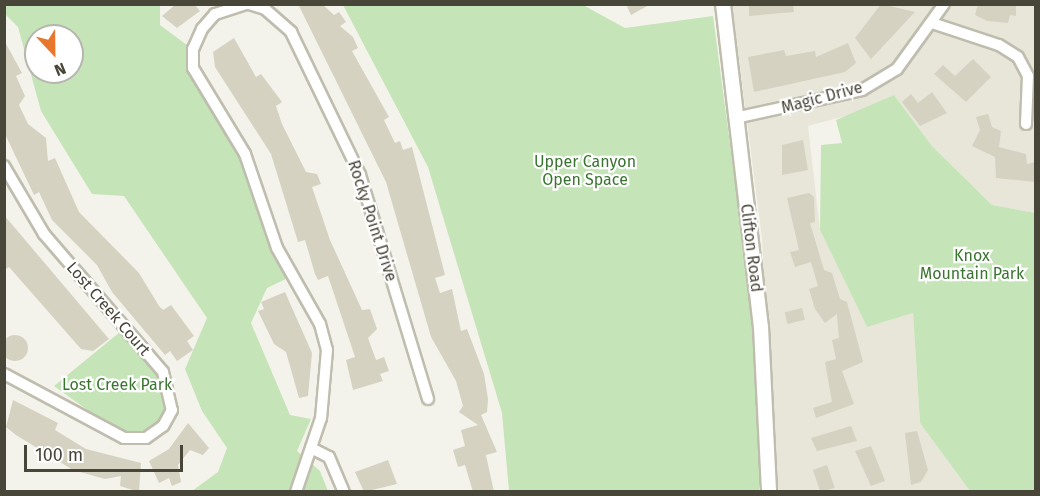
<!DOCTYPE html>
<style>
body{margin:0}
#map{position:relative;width:1040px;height:496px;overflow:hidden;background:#f4f3eb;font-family:"Fira Sans",sans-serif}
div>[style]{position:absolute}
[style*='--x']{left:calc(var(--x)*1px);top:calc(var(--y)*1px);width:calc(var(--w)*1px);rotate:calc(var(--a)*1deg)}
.residential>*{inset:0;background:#e7e6d9}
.green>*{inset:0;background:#c5e4b7}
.building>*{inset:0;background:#d5d2c1;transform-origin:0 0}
.round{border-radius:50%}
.roads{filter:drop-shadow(2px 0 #bfbdae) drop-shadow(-2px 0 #bfbdae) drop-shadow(0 2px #bfbdae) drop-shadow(0 -2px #bfbdae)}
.minor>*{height:10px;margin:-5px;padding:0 5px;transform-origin:5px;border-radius:5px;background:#fff}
.tertiary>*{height:14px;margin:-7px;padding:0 7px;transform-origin:7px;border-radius:7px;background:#fff}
span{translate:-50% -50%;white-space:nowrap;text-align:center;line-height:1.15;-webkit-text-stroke:4.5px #fff;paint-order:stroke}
.street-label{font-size:16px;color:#484539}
.park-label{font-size:16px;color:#3a7530}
.frame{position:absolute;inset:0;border:6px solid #484539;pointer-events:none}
.north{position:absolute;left:24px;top:24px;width:60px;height:60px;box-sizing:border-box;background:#fff;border:2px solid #b6b5b0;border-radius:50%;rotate:158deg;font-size:16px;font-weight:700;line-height:24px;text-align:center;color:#484539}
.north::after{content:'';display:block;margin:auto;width:21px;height:27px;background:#e8762d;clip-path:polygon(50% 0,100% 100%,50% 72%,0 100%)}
.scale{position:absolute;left:24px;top:445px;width:159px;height:27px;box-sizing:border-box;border:3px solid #484539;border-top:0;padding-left:8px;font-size:18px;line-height:21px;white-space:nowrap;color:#484539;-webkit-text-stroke:4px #fff;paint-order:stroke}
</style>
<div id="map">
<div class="residential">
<div style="clip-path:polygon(732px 5px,1035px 5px,1035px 213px,992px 205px,932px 146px,894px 95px,860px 112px,808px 126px,820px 230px,867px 327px,913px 313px,920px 423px,970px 491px,775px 491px,762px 238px)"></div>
</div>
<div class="green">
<div style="clip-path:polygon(evenodd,4px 5px,160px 5px,160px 25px,191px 48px,191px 68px,244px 155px,288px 278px,267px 288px,251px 323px,290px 415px,311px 419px,297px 451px,320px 471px,328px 491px,192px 491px,218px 472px,227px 448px,202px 411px,185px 369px,207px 318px,124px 196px,92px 194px,41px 111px,18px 27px,5px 14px,4px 5px,36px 36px,72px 36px,72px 72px,36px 72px,36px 36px)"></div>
<div style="clip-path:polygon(343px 5px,583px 5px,625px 28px,713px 16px,754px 325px,767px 477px,759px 480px,759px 491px,509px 491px,502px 413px,428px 167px)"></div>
<div style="clip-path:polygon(894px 95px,932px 146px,992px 205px,1035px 213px,1035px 491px,970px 491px,920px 423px,913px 313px,867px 327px,820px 230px,821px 145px,842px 143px,836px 120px)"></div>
<div style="clip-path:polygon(120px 332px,163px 382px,167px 401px,161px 420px,136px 436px,117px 431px,54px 386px)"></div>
</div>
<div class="building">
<div style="clip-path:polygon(176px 4px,194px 4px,200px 11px,177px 28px,162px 16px)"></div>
<div style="clip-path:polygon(298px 4px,322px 4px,334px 15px,339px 12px,346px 22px,340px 26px,353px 37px,358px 48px,352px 51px,389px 117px,384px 120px,395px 143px,400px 141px,403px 150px,412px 147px,445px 275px,435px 278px,440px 293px,452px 289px,461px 331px,467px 329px,484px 374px,488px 399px,487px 412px,481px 415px,497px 452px,486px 455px,494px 492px,473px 492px,465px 465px,458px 467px,453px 450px,465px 446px,461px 430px,478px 425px,459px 412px,463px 406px,456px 381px,431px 337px,386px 182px)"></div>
<div style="clip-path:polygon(626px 4px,651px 4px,631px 15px)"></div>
<div style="clip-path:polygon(749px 4px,793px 4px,794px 12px,749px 16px)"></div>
<div style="clip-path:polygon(881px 4px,915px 12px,871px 59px,855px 38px)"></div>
<div style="clip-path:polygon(978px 4px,1016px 5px,1016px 16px,1010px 15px,1008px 23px,987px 21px,975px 15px)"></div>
<div style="clip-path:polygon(234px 38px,256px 77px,261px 74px,282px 102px,276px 106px,282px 124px,306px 172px,317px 174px,321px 184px,312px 187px,330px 240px,362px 310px,370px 309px,377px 329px,368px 338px,376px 360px,384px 357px,389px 371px,380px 374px,383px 381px,353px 390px,346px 360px,355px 357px,328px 276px,318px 280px,315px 274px,305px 240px,298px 242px,271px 154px,215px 67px,213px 52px)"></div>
<div style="clip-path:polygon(4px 40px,22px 73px,16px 76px,25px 96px,19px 105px,28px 124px,46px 138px,48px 161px,55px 158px,79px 212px,139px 273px,159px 306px,163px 310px,171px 305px,194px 336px,187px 341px,193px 350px,177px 361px,170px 351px,165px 355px,112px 292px,97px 265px,52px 220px,39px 192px,34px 195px,4px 132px)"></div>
<div style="clip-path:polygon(848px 43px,856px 63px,845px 72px,754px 92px,748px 57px,784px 50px,786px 56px,815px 51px,816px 57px)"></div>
<div style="clip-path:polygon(973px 59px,991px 77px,966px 102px,934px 74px,943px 65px,955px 76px)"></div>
<div style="clip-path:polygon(932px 92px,947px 113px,920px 126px,902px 102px,911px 94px,918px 103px)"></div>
<div style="clip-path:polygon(988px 114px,992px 127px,1001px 131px,999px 147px,1026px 154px,1027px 164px,1035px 162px,1035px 182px,996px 178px,995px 157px,972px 146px,980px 130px,976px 117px)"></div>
<div style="clip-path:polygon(803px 140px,808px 170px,782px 175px,782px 145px)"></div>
<div style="clip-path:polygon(809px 193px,814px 197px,815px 222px,810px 223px,824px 270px,832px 273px,840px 299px,847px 302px,863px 362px,842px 371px,854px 404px,816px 418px,813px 408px,832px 402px,825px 362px,836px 359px,832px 340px,839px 338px,837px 314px,825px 323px,815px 309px,809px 289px,818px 286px,811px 262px,795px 267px,790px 252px,799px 250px,787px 198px)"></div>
<div style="clip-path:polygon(4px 215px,109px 339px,93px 351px,81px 349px,9px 267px,4px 270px)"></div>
<div style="clip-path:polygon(285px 292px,312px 353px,308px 396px,299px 398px,286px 352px,274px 344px,258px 311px,264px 309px,261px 302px)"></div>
<div style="left:802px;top:308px;width:12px;height:18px;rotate:76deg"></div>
<div class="round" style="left:2px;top:335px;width:26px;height:26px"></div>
<div style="clip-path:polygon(13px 400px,58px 423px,55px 430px,86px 449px,141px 463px,139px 492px,120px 486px,121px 476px,105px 479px,73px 470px,16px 435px,6px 427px)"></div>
<div style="clip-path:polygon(188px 423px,209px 448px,203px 455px,190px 450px,178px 465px,181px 482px,172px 486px,169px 478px,159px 483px,149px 461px,169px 449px)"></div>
<div style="clip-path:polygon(851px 426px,857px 441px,817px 451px,811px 438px)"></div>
<div style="clip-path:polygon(917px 431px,928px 470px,921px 482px,911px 485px,905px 433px)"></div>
<div style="clip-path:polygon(871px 446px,885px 481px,871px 486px,855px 451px)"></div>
<div style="clip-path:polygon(388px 460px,397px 484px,364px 492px,355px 472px)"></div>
<div style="left:827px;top:465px;width:24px;height:15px;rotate:71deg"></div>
</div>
<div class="roads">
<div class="minor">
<div style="--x:246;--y:4;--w:33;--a:162"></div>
<div style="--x:215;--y:14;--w:20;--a:131"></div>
<div style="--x:202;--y:29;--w:22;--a:114"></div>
<div style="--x:193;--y:49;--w:19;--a:90"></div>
<div style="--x:193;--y:68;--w:100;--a:58.8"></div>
<div style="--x:245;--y:154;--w:99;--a:71.2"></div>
<div style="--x:277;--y:248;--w:87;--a:60.5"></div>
<div style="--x:320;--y:324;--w:27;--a:75"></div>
<div style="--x:327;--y:350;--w:68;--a:95"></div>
<div style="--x:321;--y:418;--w:78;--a:108.7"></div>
<div style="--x:249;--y:4;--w:17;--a:17"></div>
<div style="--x:265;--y:9;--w:35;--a:41"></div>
<div style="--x:291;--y:32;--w:159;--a:64.2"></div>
<div style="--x:360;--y:175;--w:234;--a:73.1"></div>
<div style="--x:935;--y:24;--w:67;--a:18.2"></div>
<div style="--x:999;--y:45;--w:22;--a:32"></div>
<div style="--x:1018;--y:57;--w:21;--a:62"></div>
<div style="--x:1028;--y:76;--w:48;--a:92.4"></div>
<div style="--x:735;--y:118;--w:130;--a:-12.4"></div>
<div style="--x:862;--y:90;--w:41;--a:-31"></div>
<div style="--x:897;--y:69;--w:80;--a:-54.1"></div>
<div style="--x:4;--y:166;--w:79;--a:59.5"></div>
<div style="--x:44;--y:234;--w:182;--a:49.2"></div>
<div style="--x:163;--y:372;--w:39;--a:77"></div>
<div style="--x:172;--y:410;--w:18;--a:119"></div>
<div style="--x:163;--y:426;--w:21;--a:145"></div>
<div style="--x:146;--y:438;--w:22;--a:180"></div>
<div style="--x:124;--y:438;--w:136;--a:-151.9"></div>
<div style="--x:311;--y:448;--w:20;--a:27"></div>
<div style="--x:329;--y:457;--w:38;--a:67"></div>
</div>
<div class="tertiary">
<div style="--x:723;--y:4;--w:325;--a:83.3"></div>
<div style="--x:761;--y:327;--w:165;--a:87.2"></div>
</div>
</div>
<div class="street-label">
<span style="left:822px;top:98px;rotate:-15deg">Magic Drive</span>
<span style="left:372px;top:221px;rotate:72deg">Rocky Point Drive</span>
<span style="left:751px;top:248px;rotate:83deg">Clifton Road</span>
<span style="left:108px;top:309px;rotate:49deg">Lost Creek Court</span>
</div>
<div class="park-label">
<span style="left:585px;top:171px">Upper Canyon<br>Open Space</span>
<span style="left:972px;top:265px">Knox<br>Mountain Park</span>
<span style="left:117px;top:385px">Lost Creek Park</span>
</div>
<div class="frame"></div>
<div class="north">N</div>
<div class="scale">100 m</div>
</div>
